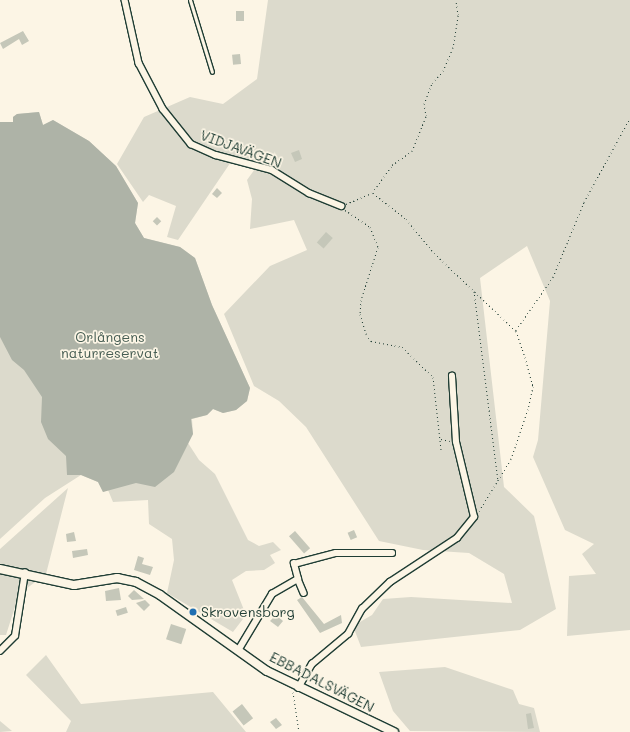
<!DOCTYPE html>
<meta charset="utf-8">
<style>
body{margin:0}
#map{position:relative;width:630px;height:732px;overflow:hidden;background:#fcf5e5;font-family:Mali,sans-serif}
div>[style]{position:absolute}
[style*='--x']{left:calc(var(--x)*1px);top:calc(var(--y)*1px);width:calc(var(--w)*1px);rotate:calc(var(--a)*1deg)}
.green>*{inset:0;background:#dcdacc}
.water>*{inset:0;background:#aeb3a7}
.building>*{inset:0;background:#c5c7b9;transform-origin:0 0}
.path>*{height:1px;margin-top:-0.5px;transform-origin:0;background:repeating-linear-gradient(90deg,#1f3d34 0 1px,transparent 0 4px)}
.roads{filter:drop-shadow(1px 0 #1f3d34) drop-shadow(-1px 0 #1f3d34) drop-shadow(0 1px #1f3d34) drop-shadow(0 -1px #1f3d34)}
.lane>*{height:3px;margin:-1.5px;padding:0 1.5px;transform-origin:1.5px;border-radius:1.5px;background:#fcf5e5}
.street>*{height:5.5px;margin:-2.75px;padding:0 2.75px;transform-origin:2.75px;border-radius:2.75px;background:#fcf5e5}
.secondary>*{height:8px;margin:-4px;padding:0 4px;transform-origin:4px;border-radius:4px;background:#fcf5e5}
.dots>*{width:11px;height:11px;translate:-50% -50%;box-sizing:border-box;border:2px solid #fcf5e5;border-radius:50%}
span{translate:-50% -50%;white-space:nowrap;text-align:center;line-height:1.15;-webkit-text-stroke:3.5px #fcf5e5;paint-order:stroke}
.street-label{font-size:14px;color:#1f3d34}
.park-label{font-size:14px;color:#455c52}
.poi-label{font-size:14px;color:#1f3d34}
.left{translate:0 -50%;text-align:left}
</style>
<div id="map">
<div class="green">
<div style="clip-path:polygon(268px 0,630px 0,630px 630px,567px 636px,569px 576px,596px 574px,582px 554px,594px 544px,565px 530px,533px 457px,538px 440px,550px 301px,527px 246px,480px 278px,504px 487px,534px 516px,556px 609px,520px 630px,361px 647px,353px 626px,372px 615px,383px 599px,411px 597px,512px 603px,504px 574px,469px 553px,423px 550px,379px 541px,306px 427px,279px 401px,254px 386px,224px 314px,270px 266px,307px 250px,294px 220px,250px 229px,252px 199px,247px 180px,260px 162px,235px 156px,178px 240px,167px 237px,176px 206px,149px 195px,143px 202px,117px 164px,144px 117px,190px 97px,223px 104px,257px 79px)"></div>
<div style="clip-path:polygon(39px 112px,43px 125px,53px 120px,89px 141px,116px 166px,138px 203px,135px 223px,144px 238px,180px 247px,195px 258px,212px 305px,250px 388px,247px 401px,236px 410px,223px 413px,213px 409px,207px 415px,192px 419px,193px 434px,188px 443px,199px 460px,215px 474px,248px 540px,259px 546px,273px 542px,281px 550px,270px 555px,275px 563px,264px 570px,246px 571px,232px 580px,246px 615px,233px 632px,167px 593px,174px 560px,172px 539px,149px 524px,148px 500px,113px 502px,108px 490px,103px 492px,98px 482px,81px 475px,45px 498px,0 539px,0 122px,13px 122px,13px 117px,17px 114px)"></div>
<div style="clip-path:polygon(68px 488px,46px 574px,19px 594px,6px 635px,0 635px,0 549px)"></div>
<div style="clip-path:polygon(46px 655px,81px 704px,213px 692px,246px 732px,66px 732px,71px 721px,26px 675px)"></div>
<div style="clip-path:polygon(445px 667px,513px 690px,519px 704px,534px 708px,540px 732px,410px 731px,393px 711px,379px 672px)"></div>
<div style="clip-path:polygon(0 721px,12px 731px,0 732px)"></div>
</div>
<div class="water">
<div style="clip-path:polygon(39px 112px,43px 125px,53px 120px,89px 141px,116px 166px,138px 203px,135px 223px,144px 238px,180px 247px,195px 258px,212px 305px,250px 388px,247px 401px,236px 410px,223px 413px,213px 409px,207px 415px,191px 419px,193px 434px,174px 472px,155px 487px,136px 483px,103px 492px,98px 482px,81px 475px,67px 475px,66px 456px,48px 439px,41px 422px,42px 397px,24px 370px,12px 360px,0 337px,0 122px,13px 122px,13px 117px,17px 114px)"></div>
</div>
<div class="building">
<div style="left:236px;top:11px;width:8px;height:10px"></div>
<div style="clip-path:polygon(23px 31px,29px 41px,22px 45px,19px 39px,3px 49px,0 43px)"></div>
<div style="left:240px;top:54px;width:10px;height:8px;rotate:84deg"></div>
<div style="clip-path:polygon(299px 150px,302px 159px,295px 162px,291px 153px)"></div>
<div style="clip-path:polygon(217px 188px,222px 193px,217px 198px,212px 194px)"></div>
<div style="left:157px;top:217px;width:6px;height:6px;rotate:45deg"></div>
<div style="left:326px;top:232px;width:9px;height:14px;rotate:41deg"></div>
<div style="left:354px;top:530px;width:8px;height:7px;rotate:67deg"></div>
<div style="left:295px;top:531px;width:23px;height:8px;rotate:49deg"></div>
<div style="clip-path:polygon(74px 532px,76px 541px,67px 542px,66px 534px)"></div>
<div style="clip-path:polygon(87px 549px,88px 555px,73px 558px,72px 551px)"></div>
<div style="clip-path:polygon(138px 556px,144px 558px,142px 564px,153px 567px,150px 575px,134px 570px)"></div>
<div style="clip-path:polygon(119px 588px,121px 600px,106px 601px,105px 591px)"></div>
<div style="clip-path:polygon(134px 590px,144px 599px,132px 600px,128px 596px)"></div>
<div style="clip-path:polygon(302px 597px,324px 624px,341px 615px,342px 623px,320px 633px,297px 600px)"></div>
<div style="clip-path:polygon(145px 600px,150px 605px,144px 611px,136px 603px)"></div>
<div style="left:126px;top:607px;width:6px;height:11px;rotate:72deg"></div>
<div style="clip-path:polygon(276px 615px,283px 621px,278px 627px,270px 621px)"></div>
<div style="left:171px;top:624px;width:16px;height:16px;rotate:18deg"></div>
<div style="left:242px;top:704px;width:18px;height:12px;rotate:52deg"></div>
<div style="clip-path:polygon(531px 713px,534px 728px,528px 729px,526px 714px)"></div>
<div style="clip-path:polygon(276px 718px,282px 725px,276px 729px,270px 722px)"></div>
</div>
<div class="path">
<div style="--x:373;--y:193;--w:42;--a:38.2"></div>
<div style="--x:406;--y:219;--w:44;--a:50.5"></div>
<div style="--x:434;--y:253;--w:113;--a:43.6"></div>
<div style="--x:516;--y:331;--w:28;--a:71"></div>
<div style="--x:525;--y:357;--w:30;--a:75"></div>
<div style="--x:533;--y:386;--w:24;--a:102"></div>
<div style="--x:528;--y:409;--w:53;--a:108.8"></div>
<div style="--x:511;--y:459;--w:61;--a:121.6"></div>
<div style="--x:346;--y:204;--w:28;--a:-23"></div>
<div style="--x:372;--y:193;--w:34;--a:-54"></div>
<div style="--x:392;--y:165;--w:24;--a:-35"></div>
<div style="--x:412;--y:151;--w:38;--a:-68"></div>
<div style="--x:426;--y:116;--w:12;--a:-99"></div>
<div style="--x:424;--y:104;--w:22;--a:-69"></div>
<div style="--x:432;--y:83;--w:16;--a:-47"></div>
<div style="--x:443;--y:71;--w:25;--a:-67"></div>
<div style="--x:453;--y:48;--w:33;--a:-81"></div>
<div style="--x:458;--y:15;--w:15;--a:-98"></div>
<div style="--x:345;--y:210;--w:30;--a:34"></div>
<div style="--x:370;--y:227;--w:22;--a:68"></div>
<div style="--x:378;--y:247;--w:56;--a:107.8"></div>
<div style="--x:361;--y:300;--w:14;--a:94"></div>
<div style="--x:360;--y:314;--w:21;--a:73"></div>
<div style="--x:366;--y:334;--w:9;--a:54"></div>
<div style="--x:371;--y:341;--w:32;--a:11"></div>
<div style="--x:402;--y:347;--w:43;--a:44.1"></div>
<div style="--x:433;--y:377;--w:73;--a:83.7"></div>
<div style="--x:474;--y:291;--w:191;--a:82.8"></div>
<div style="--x:516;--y:330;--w:65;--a:-55.1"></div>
<div style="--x:553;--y:277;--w:81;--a:-67.5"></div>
<div style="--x:584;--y:202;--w:96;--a:-61.3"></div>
<div style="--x:441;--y:439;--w:9;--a:13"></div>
<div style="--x:293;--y:692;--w:40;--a:81.5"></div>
</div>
<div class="roads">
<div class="lane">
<div style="--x:190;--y:0;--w:75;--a:73"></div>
</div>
<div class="street">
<div style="--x:125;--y:0;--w:65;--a:77.5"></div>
<div style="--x:139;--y:63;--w:52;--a:62.4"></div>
<div style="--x:163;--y:109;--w:45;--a:51.3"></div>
<div style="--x:191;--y:144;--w:27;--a:24"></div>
<div style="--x:216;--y:155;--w:58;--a:15"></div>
<div style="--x:272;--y:170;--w:44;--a:31.9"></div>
<div style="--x:309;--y:193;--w:35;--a:22"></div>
<div style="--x:298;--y:579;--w:15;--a:67"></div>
<div style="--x:239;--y:649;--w:64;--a:-59"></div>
<div style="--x:272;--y:594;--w:30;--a:-30"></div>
<div style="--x:298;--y:579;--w:16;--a:-105"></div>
<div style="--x:294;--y:564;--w:43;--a:-14.7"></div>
<div style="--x:336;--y:553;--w:56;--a:0"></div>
<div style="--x:0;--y:651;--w:21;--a:-45"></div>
<div style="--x:15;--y:636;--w:64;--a:-81"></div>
<div style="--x:298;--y:688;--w:28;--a:-60"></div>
<div style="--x:312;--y:664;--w:47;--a:-39.8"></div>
<div style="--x:348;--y:634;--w:29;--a:-61"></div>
<div style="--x:362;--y:609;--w:39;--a:-44"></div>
<div style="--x:390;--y:582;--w:80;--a:-33.3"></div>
<div style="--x:457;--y:538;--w:27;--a:-51"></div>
<div style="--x:474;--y:517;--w:77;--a:-103.5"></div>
<div style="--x:456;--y:442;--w:66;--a:-93.5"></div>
</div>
<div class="secondary">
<div style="--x:0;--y:569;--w:76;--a:12.2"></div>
<div style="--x:74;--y:585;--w:44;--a:-9.2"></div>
<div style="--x:117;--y:578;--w:19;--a:12"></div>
<div style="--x:136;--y:582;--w:27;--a:28"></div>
<div style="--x:160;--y:595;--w:131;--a:35.4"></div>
<div style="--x:267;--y:671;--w:141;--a:25.7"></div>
</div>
</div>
<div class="dots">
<div style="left:193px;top:612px;background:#1f6fb2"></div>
</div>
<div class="street-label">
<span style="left:241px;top:149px;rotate:20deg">VIDJAVÄGEN</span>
<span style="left:322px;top:682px;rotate:27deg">EBBADALSVÄGEN</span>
</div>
<div class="park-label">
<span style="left:110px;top:345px">Orlångens<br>naturreservat</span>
</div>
<div class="poi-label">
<span class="left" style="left:201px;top:612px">Skrovensborg</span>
</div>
</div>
